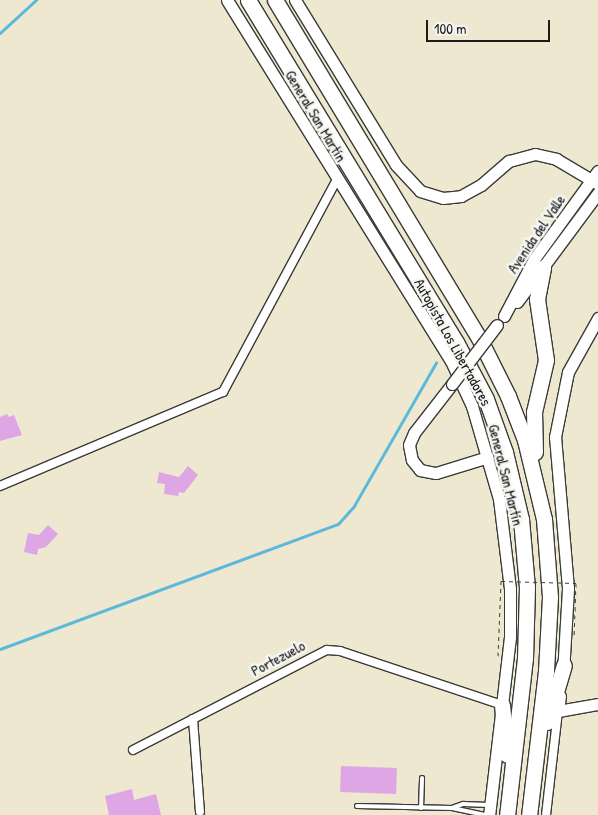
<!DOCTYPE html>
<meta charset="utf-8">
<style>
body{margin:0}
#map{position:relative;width:598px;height:815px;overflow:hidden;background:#ede8cf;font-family:"Patrick Hand",sans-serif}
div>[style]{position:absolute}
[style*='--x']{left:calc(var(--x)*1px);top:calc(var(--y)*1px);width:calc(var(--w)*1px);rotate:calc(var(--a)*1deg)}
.stream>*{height:2.5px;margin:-1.25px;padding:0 1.25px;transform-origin:1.25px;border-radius:1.25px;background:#5cb9da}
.building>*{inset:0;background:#dfa6e6;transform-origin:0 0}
.roads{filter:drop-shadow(1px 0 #3b3b37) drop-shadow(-1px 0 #3b3b37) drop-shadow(0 1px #3b3b37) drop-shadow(0 -1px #3b3b37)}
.lane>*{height:4px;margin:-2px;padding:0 2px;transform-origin:2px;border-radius:2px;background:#fff}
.street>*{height:8px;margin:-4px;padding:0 4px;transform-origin:4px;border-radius:4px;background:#fff}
.secondary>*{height:11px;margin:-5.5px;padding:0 5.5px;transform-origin:5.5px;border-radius:5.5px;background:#fff}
.highway>*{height:15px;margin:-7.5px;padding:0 7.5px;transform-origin:7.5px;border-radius:7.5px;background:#fff}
.path-bridge>*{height:1px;margin-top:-0.5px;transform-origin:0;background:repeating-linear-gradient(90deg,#3b3b37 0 4px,transparent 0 8px)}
.bridges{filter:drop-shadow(1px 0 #3b3b37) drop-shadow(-1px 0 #3b3b37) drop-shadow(0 1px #3b3b37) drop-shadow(0 -1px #3b3b37)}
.secondary-bridge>*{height:11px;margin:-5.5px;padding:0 5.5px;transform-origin:5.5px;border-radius:5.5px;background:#fff}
span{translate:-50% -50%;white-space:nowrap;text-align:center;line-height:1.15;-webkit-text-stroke:5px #f6f6f2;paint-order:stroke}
.street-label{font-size:15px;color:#1c1c1c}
.scale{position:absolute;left:426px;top:20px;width:124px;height:22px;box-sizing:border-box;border:2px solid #1c1c1c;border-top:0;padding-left:6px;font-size:15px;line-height:18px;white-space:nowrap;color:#1c1c1c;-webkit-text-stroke:4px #f6f6f2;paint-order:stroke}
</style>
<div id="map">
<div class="stream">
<div style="--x:0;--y:33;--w:49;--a:-42.5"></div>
<div style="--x:0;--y:649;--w:360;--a:-20.3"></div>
<div style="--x:338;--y:524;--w:24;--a:-48"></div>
<div style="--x:354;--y:506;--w:165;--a:-60.2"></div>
</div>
<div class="building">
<div style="clip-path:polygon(7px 414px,9px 417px,14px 415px,22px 435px,0 441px,0 417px)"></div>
<div style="clip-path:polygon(188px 466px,198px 475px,184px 493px,179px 492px,178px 496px,164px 494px,165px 484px,157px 483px,159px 472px,179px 477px)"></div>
<div style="clip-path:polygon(48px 525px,58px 534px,46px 547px,38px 549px,37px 555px,24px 552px,28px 533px,39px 535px)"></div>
<div style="left:341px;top:766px;width:56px;height:26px;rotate:2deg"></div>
<div style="clip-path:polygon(132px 789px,134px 800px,156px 794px,161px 815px,109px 815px,105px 796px)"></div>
</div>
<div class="roads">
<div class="lane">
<div style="--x:357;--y:806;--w:95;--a:1.2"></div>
<div style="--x:452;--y:808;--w:12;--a:-20"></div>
<div style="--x:463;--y:804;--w:26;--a:2"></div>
<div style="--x:421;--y:808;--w:30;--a:-88"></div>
<div style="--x:452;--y:808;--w:35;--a:12"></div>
</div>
<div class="street">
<div style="--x:0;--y:486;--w:242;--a:-22.9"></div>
<div style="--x:223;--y:392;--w:242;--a:-61.8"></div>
<div style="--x:193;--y:719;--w:93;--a:85.7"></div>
<div style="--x:133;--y:750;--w:218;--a:-27.3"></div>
<div style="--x:327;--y:650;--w:13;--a:4"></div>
<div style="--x:340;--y:651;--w:171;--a:18.4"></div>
<div style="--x:546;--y:815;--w:105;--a:-83.4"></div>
</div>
<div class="secondary">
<div style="--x:227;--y:0;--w:425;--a:58.2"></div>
<div style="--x:451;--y:361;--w:50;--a:65"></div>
<div style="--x:472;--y:406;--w:97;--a:73.8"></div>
<div style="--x:499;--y:499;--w:91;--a:83"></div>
<div style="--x:510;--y:589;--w:48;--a:90"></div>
<div style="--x:510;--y:637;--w:179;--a:96.7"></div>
<div style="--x:295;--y:0;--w:193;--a:58.5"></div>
<div style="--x:396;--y:165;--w:35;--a:47"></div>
<div style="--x:420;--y:191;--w:24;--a:17"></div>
<div style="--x:443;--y:198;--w:18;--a:-6"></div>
<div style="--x:461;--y:196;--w:23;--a:-29"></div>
<div style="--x:481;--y:185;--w:37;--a:-41"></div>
<div style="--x:509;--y:161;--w:27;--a:-15"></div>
<div style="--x:535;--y:154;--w:22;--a:13"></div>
<div style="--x:556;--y:159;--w:49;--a:30.8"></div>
<div style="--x:517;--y:302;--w:136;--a:-53.4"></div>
<div style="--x:504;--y:316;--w:64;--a:-62.2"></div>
<div style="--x:534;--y:259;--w:109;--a:-54"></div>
<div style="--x:452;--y:384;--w:62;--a:127.8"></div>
<div style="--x:414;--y:433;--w:13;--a:113"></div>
<div style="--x:409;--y:445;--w:15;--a:79"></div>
<div style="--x:412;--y:460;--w:13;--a:51"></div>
<div style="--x:420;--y:470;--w:16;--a:11"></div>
<div style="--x:436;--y:473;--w:54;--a:-17.1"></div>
<div style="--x:563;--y:673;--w:85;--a:-86.6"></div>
<div style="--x:568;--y:588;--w:152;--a:-94.9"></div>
<div style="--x:555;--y:437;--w:66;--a:-78.7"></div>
<div style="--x:568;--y:372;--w:62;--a:-60.9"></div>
<div style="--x:560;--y:696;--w:15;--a:98"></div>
<div style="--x:558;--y:711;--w:41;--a:-9.9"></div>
</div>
<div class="highway">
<div style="--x:248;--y:0;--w:400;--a:58.7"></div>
<div style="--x:456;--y:342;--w:64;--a:62.2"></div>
<div style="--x:486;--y:399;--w:56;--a:70.3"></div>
<div style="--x:505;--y:452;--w:69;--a:76.6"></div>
<div style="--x:521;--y:519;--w:68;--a:85"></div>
<div style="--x:527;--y:587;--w:71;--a:91.6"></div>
<div style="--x:525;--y:658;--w:158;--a:96.5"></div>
<div style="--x:275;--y:0;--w:395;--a:58.9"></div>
<div style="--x:479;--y:338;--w:65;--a:63.4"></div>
<div style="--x:508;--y:396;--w:47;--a:68.9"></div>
<div style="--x:525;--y:440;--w:81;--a:76.5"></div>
<div style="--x:544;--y:519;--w:78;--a:85.6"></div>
<div style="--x:550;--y:597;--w:74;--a:93.1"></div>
<div style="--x:546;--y:671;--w:145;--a:96.7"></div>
<div style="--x:535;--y:452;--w:40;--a:-91.4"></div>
<div style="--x:534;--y:412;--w:53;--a:-77"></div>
<div style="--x:546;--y:360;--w:62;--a:-98.4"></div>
<div style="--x:537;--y:299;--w:32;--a:-79"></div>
<div style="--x:502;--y:705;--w:50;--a:84.3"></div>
<div style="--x:547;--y:722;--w:59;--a:-73.4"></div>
</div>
</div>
<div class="path-bridge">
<div style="--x:498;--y:656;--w:75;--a:-87.7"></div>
<div style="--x:501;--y:581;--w:75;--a:1.5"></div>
<div style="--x:576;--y:583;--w:55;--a:92.1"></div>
</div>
<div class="bridges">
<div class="secondary-bridge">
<div style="--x:452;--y:384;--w:74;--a:-52.7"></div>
</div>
</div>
<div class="street-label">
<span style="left:316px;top:116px;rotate:59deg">General San Martín</span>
<span style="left:536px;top:234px;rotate:-56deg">Avenida del Valle</span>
<span style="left:453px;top:342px;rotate:61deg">Autopista Los Libertadores</span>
<span style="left:506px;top:475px;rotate:76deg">General San Martín</span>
<span style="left:278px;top:658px;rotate:-28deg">Portezuelo</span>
</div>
<div class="scale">100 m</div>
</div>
